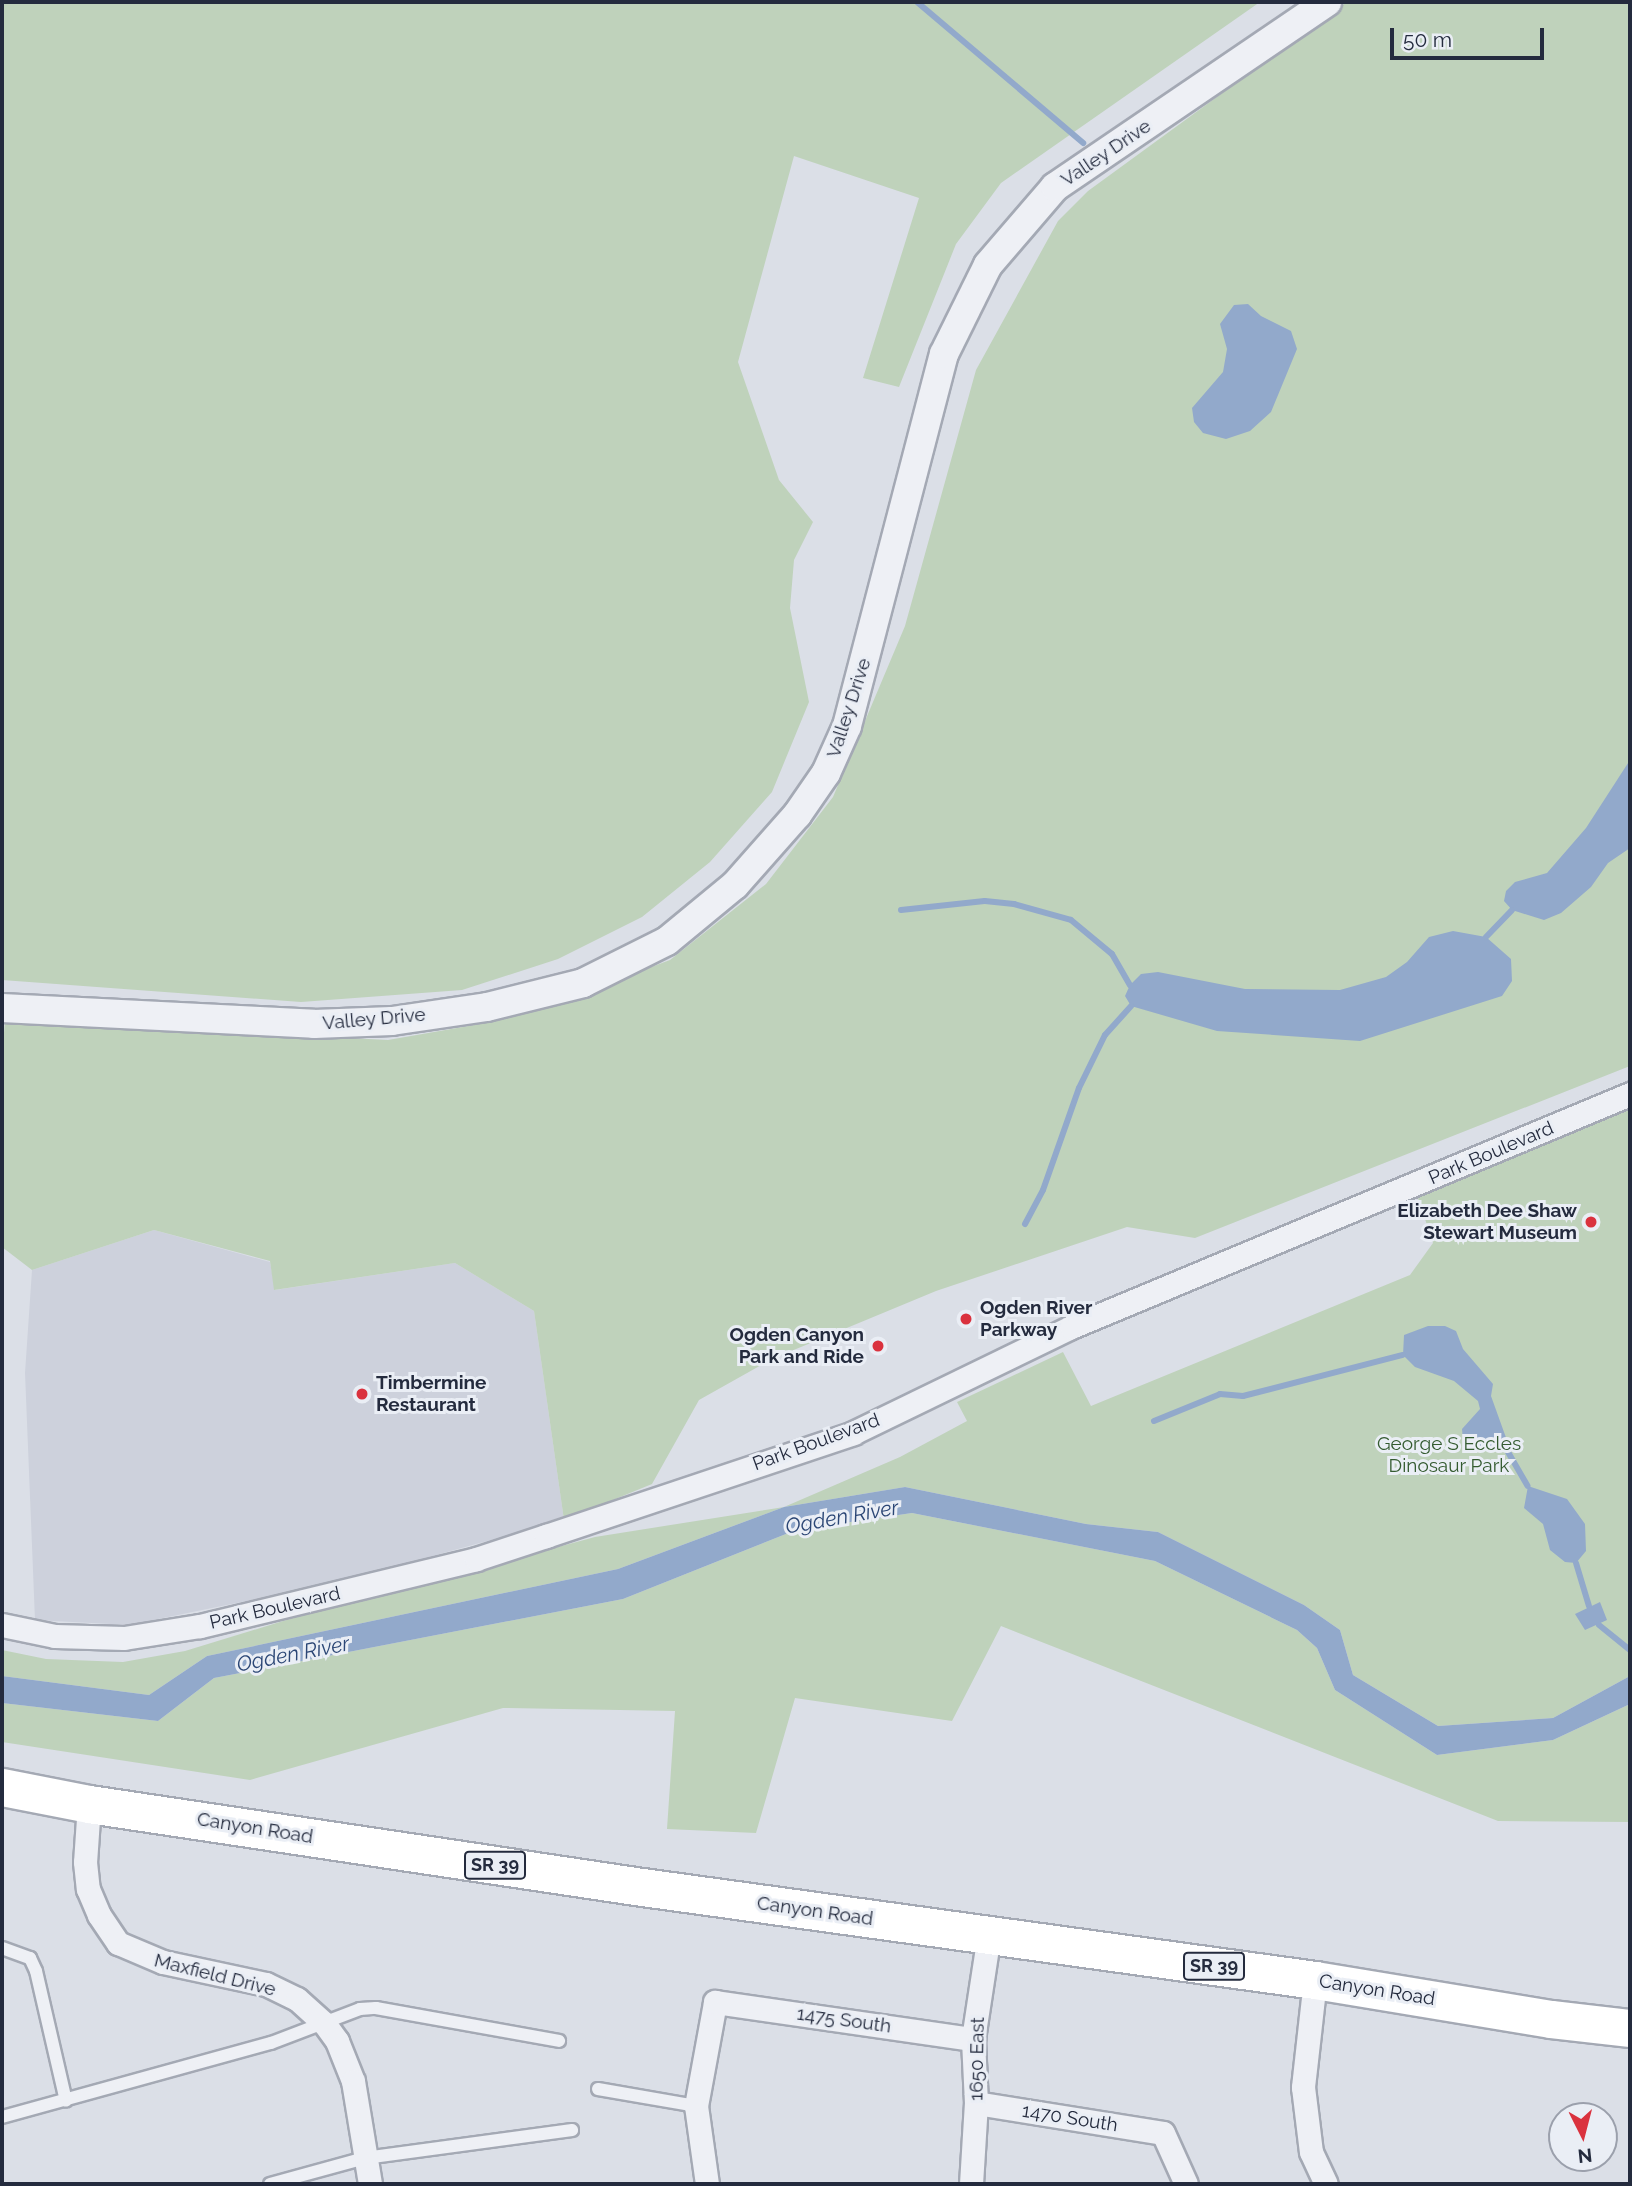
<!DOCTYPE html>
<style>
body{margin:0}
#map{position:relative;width:1632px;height:2186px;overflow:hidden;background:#dbdfe7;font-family:Raleway,sans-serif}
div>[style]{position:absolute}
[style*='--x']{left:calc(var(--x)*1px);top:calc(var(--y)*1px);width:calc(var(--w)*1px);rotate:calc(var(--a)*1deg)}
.built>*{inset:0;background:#cdd1dc}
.green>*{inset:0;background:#bfd2bb}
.water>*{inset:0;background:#92a9cb}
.stream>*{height:6px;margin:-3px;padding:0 3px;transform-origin:3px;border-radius:3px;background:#92a9cb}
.roads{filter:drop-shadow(2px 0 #a4a9b4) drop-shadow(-2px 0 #a4a9b4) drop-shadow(0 2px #a4a9b4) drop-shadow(0 -2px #a4a9b4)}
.service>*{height:12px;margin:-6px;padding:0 6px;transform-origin:6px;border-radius:6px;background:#eef0f5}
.minor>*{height:23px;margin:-11.5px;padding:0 11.5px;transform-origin:11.5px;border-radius:11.5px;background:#eef0f5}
.tertiary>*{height:28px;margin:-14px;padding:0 14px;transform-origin:14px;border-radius:14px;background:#eef0f5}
.primary>*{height:37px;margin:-18.5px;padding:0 18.5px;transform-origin:18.5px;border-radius:18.5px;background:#fff}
.dots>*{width:19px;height:19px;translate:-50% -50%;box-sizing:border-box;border:4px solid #eaeef5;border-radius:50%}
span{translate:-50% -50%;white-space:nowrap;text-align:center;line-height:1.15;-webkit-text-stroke:6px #eaeef5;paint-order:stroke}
.shield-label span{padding:2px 5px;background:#eaeef5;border:2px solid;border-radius:5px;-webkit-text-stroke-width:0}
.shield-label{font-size:18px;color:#242b3e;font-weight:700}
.street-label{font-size:19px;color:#242b3e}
.poi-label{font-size:19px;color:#242b3e;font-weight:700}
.right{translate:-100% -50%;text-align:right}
.left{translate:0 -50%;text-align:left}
.park-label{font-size:19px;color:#345b30}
.water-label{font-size:21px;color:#2b4675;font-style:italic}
.frame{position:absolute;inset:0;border:4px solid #242b3e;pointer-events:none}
.north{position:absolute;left:1548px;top:2102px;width:70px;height:70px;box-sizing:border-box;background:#eaeef5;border:2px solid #9ba0ac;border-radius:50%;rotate:174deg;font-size:19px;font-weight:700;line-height:28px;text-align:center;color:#242b3e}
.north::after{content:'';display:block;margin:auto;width:24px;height:32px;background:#da323e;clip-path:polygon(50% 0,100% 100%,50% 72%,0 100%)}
.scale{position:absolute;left:1390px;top:28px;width:154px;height:32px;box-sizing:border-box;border:4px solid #242b3e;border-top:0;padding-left:9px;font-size:21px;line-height:24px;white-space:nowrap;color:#242b3e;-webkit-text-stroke:5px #eaeef5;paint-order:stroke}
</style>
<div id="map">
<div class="built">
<div style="clip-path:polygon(154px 1230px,270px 1262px,275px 1290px,455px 1263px,534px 1311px,564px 1520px,330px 1584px,129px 1625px,35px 1620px,25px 1373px,32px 1270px)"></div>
</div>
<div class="green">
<div style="clip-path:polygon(2px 2px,1260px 2px,1001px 183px,956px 244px,899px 387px,863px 378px,919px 198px,794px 156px,738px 362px,779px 480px,813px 522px,794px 560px,790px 608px,809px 702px,772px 792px,710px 862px,642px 917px,558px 959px,462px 990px,301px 1002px,2px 980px)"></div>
<div style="clip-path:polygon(1347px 2px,1630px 2px,1630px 1066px,1195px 1238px,1127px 1227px,936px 1291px,772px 1359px,699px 1400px,652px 1484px,564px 1520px,534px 1311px,455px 1263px,274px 1290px,270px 1261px,154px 1230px,32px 1270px,2px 1247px,2px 1056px,5px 1021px,388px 1040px,480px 1024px,555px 1003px,670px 960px,766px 884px,833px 797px,905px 626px,976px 370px,1058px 221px,1088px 191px)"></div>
<div style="clip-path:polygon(1630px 1100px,1630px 1676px,1553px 1718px,1438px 1726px,1353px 1675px,1340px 1630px,1304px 1605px,1158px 1532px,1086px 1524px,905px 1487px,784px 1507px,618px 1569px,207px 1656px,149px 1695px,2px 1676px,2px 1650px,46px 1659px,123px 1662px,185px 1651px,283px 1621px,595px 1537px,784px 1507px,900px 1457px,967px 1421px,957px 1402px,1063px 1352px,1091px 1406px,1410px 1275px,1433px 1243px,1415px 1189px)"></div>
<div style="clip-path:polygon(912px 1513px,1155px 1561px,1297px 1630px,1317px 1648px,1335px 1690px,1437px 1755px,1553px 1740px,1630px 1704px,1630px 1822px,1498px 1821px,1001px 1626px,952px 1721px,795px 1698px,756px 1833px,667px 1829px,675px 1711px,503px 1708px,250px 1780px,2px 1742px,2px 1703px,158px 1721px,214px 1678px,623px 1599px,796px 1530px)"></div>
</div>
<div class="water">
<div style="clip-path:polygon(1248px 304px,1261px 316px,1291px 331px,1297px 349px,1271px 412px,1250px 431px,1226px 439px,1203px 433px,1194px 422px,1192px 408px,1223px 372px,1227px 349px,1220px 324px,1234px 305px)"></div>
<div style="clip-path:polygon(1630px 760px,1630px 848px,1608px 863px,1591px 887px,1561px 913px,1544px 920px,1512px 910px,1504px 901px,1506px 891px,1515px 882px,1547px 873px,1586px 828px)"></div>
<div style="clip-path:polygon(1453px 931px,1486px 937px,1511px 959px,1512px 981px,1502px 996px,1360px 1041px,1217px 1031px,1131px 1006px,1125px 996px,1130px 985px,1141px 974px,1158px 972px,1245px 989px,1340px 990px,1386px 977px,1407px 962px,1429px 937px)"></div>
<div style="clip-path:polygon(1428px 1326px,1445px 1326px,1456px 1331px,1463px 1349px,1493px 1384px,1491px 1396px,1509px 1446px,1508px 1452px,1473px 1450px,1463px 1440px,1462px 1429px,1480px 1409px,1478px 1401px,1454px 1381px,1415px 1367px,1403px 1355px,1404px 1335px)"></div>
<div style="clip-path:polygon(1528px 1486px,1567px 1499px,1585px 1524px,1586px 1551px,1576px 1563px,1565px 1562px,1550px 1550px,1543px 1524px,1524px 1508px)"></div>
<div style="clip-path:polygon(905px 1487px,1086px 1524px,1158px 1532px,1304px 1605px,1340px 1630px,1353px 1675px,1438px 1726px,1553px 1718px,1630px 1676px,1630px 1704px,1553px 1740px,1437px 1755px,1335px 1690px,1317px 1648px,1297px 1630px,1155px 1561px,912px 1513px,796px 1530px,623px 1599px,214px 1678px,158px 1721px,2px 1703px,2px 1676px,149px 1695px,207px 1656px,618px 1569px,784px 1507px)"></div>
<div style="clip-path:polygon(1600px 1602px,1607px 1620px,1585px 1630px,1575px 1614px)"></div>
</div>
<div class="stream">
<div style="--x:917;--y:2;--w:218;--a:40.3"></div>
<div style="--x:901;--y:910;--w:84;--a:-6.1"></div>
<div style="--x:985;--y:901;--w:29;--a:6"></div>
<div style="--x:1014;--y:904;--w:59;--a:15.7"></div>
<div style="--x:1071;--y:920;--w:53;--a:39.7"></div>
<div style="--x:1112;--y:954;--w:36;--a:60"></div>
<div style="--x:1486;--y:937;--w:37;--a:-46"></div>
<div style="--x:1025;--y:1224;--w:38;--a:-62"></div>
<div style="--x:1043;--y:1190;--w:108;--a:-70.6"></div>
<div style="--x:1079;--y:1088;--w:59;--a:-63.9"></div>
<div style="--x:1105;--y:1035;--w:39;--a:-48"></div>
<div style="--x:1154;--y:1421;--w:71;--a:-22.2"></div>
<div style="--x:1220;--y:1394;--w:23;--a:5"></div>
<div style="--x:1243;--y:1396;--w:165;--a:-14.4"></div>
<div style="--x:1508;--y:1452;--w:39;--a:60"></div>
<div style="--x:1576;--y:1563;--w:45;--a:73.2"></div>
<div style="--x:1599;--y:1625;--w:40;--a:39"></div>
</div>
<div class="roads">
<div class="service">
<div style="--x:2;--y:1948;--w:30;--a:20"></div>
<div style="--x:30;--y:1958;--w:14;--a:65"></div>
<div style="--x:36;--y:1971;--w:133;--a:77"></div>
<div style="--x:598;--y:2089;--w:99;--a:9.8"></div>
<div style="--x:2;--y:2117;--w:279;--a:-15.4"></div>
<div style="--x:271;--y:2043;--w:95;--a:-20.9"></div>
<div style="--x:360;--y:2009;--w:16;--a:-4"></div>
<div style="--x:376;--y:2008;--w:186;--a:10.2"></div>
<div style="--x:270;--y:2184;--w:98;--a:-15.3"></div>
<div style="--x:365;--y:2158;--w:209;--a:-7.7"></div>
</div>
<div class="minor">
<div style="--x:2;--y:1625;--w:54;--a:11.7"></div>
<div style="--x:55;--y:1636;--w:69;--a:1.7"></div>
<div style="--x:124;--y:1638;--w:77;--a:-9"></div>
<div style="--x:200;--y:1626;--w:284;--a:-13.6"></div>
<div style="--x:476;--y:1559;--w:74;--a:-18.2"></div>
<div style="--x:546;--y:1536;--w:324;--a:-18.5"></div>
<div style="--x:853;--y:1433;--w:242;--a:-25.9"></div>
<div style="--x:1071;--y:1327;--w:606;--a:-22.63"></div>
<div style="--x:89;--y:1804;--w:58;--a:93.9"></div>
<div style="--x:85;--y:1862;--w:27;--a:84"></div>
<div style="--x:88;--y:1889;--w:28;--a:67"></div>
<div style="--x:99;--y:1915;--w:34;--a:56"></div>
<div style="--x:118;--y:1943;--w:49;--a:22.9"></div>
<div style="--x:163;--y:1962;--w:105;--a:12.1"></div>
<div style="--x:266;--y:1984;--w:34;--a:26"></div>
<div style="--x:297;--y:1999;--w:36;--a:42"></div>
<div style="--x:324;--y:2023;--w:22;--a:54"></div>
<div style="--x:337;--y:2041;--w:43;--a:68.2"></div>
<div style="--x:353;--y:2081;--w:104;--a:80.6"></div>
<div style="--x:1315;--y:1980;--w:108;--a:96.4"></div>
<div style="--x:1303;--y:2087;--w:65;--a:83"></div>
<div style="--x:1311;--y:2152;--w:35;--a:65"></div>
<div style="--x:976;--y:2103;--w:189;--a:9.1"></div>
<div style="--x:1163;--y:2133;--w:56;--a:65.7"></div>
<div style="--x:707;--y:2184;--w:79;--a:-98"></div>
<div style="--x:696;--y:2106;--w:106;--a:-79.6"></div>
<div style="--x:715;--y:2002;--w:261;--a:8.2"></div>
<div style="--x:971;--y:2184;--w:81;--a:-86.5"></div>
<div style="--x:976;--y:2103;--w:64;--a:-92.7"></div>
<div style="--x:973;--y:2039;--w:105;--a:-81.3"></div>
</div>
<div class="tertiary">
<div style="--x:2;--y:1008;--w:312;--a:2.9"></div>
<div style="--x:314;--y:1024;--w:78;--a:-2.2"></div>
<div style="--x:392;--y:1021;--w:96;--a:-8.4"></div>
<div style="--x:487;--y:1007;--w:99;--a:-14"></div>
<div style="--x:583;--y:983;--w:94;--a:-26.6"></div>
<div style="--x:667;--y:941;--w:88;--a:-39.5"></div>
<div style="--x:735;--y:885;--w:94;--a:-48.5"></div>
<div style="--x:797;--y:815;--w:51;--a:-55.4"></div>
<div style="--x:826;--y:773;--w:51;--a:-65.9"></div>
<div style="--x:847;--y:726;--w:384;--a:-75.4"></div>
<div style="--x:944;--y:354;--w:99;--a:-63.7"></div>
<div style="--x:988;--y:265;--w:103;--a:-49.3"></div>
<div style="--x:1055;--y:187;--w:329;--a:-34.2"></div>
</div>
<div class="primary">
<div style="--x:2;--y:1787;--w:89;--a:11.1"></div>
<div style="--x:89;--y:1804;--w:552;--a:8.54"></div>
<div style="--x:635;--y:1886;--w:686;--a:7.87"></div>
<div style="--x:1315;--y:1980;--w:239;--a:9.4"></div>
<div style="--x:1551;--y:2019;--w:80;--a:6.5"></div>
</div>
</div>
<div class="dots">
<div style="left:1591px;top:1222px;background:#da323e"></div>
<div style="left:966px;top:1319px;background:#da323e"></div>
<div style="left:878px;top:1346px;background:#da323e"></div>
<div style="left:362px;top:1394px;background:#da323e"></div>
</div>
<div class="shield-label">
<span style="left:495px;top:1865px">SR 39</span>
<span style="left:1214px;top:1966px">SR 39</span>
</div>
<div class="street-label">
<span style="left:1106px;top:153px;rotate:-34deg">Valley Drive</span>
<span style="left:849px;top:708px;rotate:-72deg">Valley Drive</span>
<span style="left:374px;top:1019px;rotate:-5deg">Valley Drive</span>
<span style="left:1491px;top:1153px;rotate:-23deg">Park Boulevard</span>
<span style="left:816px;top:1442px;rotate:-20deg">Park Boulevard</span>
<span style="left:275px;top:1608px;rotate:-13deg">Park Boulevard</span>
<span style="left:255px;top:1828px;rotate:9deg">Canyon Road</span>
<span style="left:815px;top:1911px;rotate:8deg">Canyon Road</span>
<span style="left:215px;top:1975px;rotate:14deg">Maxfield Drive</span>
<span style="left:1377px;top:1990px;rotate:9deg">Canyon Road</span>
<span style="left:844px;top:2020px;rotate:8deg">1475 South</span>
<span style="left:977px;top:2059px;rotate:-89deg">1650 East</span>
<span style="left:1070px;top:2118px;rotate:9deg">1470 South</span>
</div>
<div class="poi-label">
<span class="right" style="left:1577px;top:1222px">Elizabeth Dee Shaw<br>Stewart Museum</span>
<span class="left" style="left:980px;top:1319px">Ogden River<br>Parkway</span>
<span class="right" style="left:864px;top:1346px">Ogden Canyon<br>Park and Ride</span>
<span class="left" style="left:376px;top:1394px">Timbermine<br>Restaurant</span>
</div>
<div class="park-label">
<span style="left:1449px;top:1455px">George S Eccles<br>Dinosaur Park</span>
</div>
<div class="water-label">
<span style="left:842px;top:1517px;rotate:-10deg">Ogden River</span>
<span style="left:293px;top:1654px;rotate:-11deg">Ogden River</span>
</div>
<div class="frame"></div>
<div class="north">N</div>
<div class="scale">50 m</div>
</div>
